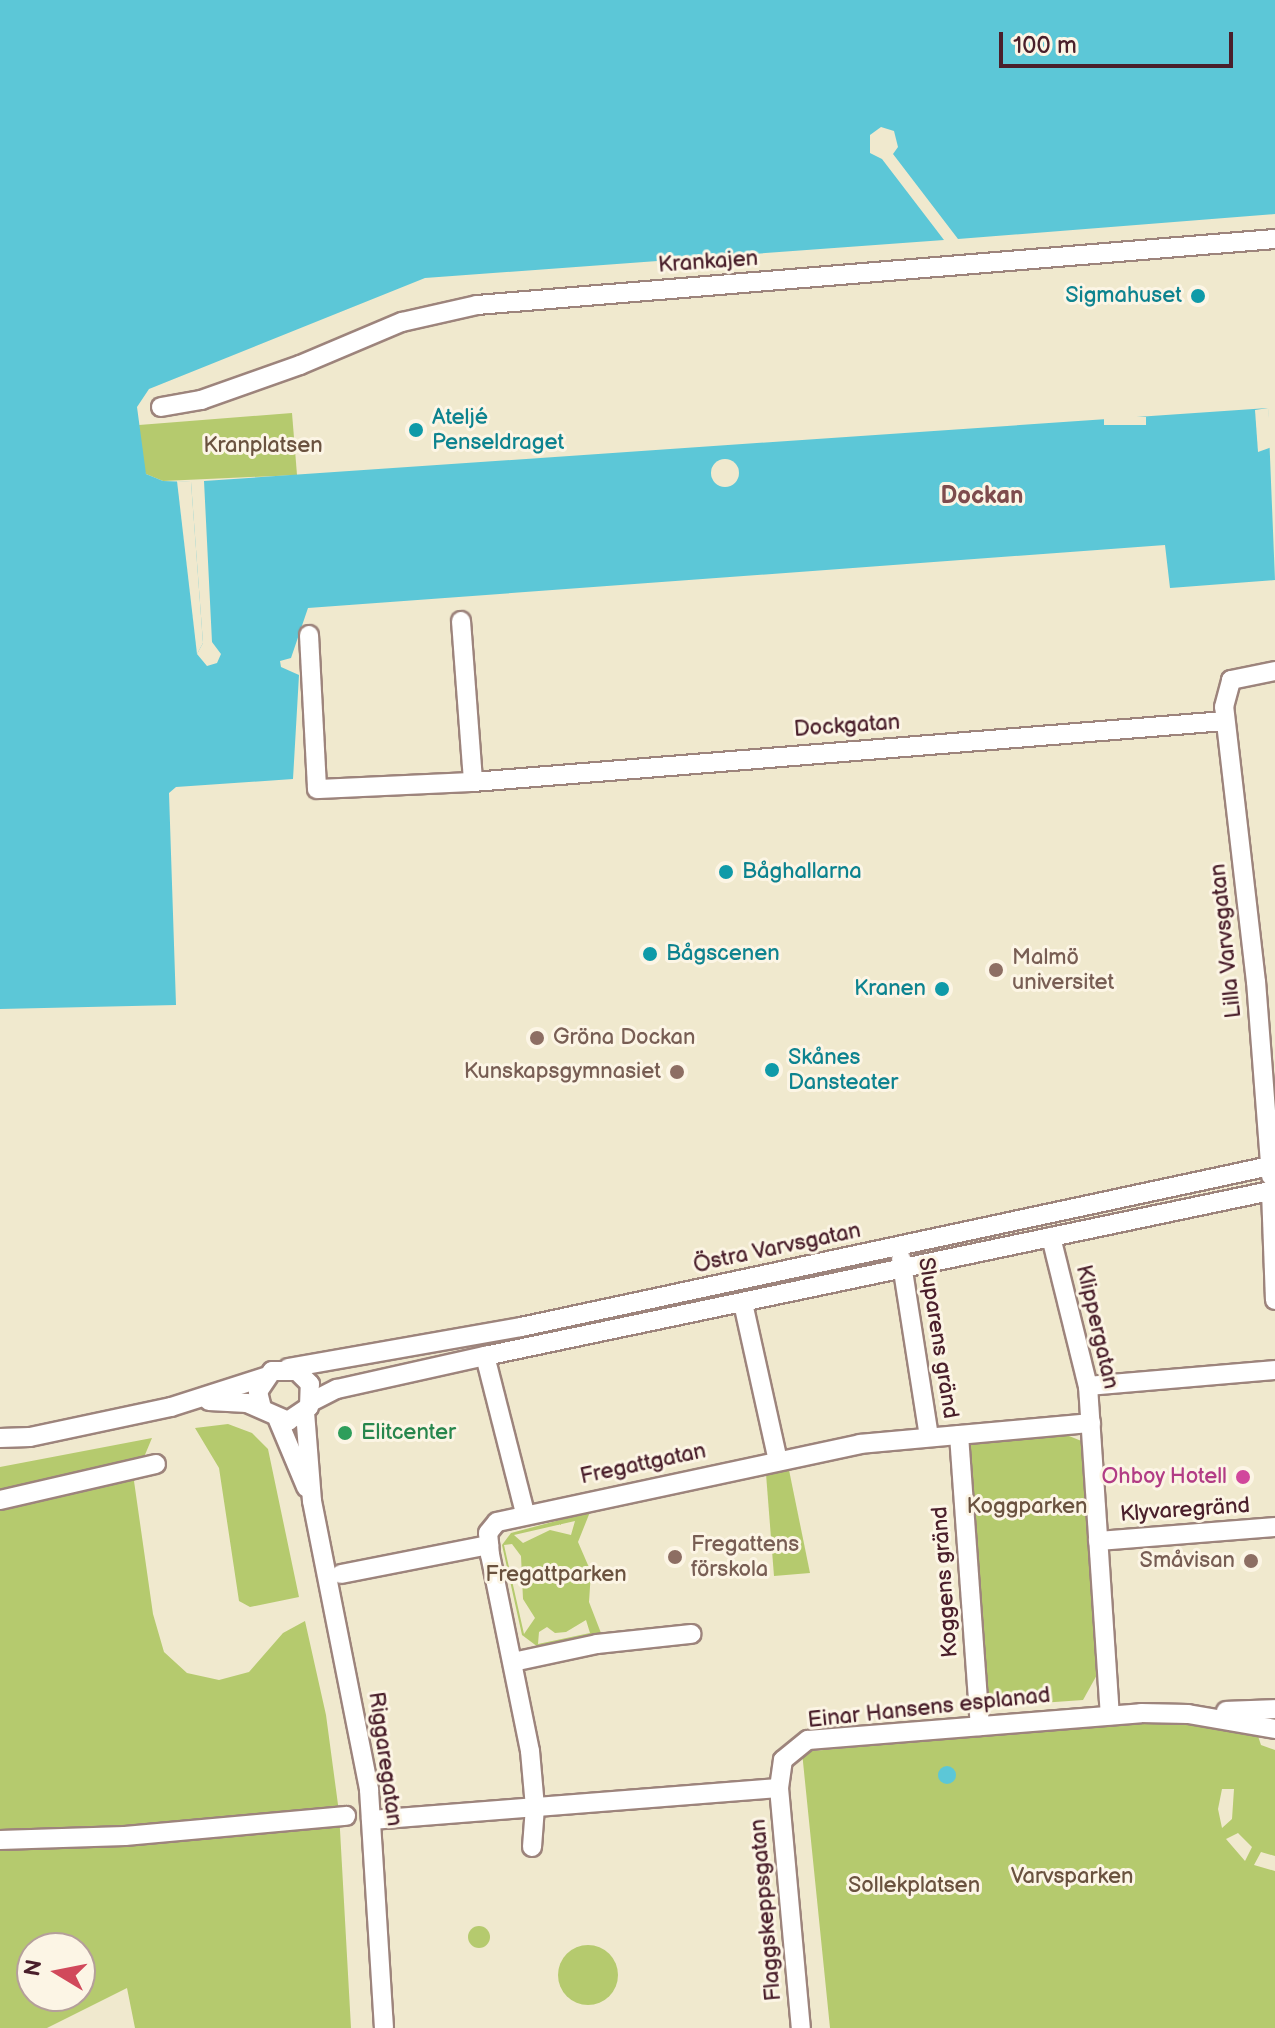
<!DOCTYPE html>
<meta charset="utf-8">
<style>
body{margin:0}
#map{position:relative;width:1275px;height:2028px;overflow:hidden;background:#f0e9ce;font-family:"Balsamiq Sans",sans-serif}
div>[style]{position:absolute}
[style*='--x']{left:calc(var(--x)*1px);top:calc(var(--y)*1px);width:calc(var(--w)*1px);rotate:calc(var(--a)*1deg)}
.green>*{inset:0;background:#b5ca6e}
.round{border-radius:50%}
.water>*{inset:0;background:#5cc7d7}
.pier>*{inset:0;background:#f0e9ce;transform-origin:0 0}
.roads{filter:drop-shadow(2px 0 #9d847c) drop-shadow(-2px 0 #9d847c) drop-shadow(0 2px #9d847c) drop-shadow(0 -2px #9d847c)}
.street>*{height:18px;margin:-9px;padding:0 9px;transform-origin:9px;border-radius:9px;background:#fff}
.dots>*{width:22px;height:22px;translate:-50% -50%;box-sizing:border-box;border:4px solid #fcf5e5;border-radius:50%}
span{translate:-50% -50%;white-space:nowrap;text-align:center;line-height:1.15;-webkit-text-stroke:6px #fcf5e5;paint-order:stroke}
.street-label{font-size:22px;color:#4a1f2b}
.culture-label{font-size:22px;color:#0d838f}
.right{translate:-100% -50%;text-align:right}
.left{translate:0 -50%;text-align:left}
.park-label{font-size:22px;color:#6a523f}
.education-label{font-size:22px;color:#785e54}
.leisure-label{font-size:22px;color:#27864d}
.hotel-label{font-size:22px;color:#b23c85}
.neighbourhood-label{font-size:24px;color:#7e4c4e;font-weight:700}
.north{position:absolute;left:16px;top:1932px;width:80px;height:80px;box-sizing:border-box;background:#fcf5e5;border:2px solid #b59f9b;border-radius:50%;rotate:280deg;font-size:22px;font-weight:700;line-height:32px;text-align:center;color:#4a1f2b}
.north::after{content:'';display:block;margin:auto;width:28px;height:36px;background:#d1495b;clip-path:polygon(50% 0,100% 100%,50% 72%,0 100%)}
.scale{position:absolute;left:999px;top:32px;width:234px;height:36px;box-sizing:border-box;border:4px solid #4a1f2b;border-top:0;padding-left:10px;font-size:24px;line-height:28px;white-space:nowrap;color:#4a1f2b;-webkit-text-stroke:6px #fcf5e5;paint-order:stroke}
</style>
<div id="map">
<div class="green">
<div style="clip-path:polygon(292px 413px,297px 475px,163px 481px,146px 474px,142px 466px,139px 425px)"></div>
<div style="clip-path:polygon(228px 1424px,252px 1433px,268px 1449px,299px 1597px,250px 1607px,239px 1601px,219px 1468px,195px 1428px)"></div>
<div style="clip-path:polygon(1064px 1434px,1084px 1442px,1098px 1673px,1083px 1700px,998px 1706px,981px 1695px,964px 1455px,974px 1439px)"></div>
<div style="clip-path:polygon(evenodd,152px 1438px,134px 1481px,153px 1614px,164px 1652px,187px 1673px,219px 1680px,249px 1672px,283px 1633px,305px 1621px,326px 1715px,339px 1812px,351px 2028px,135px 2028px,127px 1988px,47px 2028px,0 2028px,0 1467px,152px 1438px,32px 1948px,80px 1948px,80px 1996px,32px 1996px,32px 1948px)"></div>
<div style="clip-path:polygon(789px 1470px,810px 1573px,774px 1576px,766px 1474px)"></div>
<div style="clip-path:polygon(evenodd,590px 1512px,578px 1542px,591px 1572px,589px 1602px,601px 1633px,538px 1647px,522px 1635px,502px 1545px,511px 1533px,590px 1512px,575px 1521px,571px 1535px,550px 1530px,523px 1543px,514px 1535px,575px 1521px,590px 1512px,512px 1544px,521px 1556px,523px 1599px,535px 1618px,524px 1634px,504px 1545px,512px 1544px,590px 1512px,586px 1620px,590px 1633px,538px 1644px,539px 1632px,547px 1627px,555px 1633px,566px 1632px,586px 1620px)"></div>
<div style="clip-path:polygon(evenodd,1160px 1719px,1257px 1733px,1261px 1745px,1275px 1750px,1275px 1856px,1261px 1852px,1254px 1865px,1275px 1871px,1275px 2028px,830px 2028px,802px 1752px,1160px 1719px,1222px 1789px,1234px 1789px,1232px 1819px,1222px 1828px,1218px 1809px,1222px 1789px,1160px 1719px,1238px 1833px,1252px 1847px,1245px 1861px,1226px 1839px,1238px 1833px)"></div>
<div class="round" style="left:468px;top:1926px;width:22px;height:22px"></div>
<div class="round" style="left:558px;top:1945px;width:60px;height:60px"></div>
</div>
<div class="water">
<div style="clip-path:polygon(0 0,1275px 0,1275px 214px,958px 239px,893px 154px,898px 147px,894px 131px,881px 127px,870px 135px,870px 153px,882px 159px,944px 240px,425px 278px,149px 389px,137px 407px,146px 474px,163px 481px,191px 482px,203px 643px,197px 654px,207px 666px,217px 663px,221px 654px,212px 642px,204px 481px,1268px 408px,1275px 580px,1170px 588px,1165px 545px,308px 608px,291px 658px,280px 661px,281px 667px,299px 675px,293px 779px,176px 787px,169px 793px,176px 1005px,0 1009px)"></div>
<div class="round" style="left:938px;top:1766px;width:18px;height:18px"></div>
</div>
<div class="pier">
<div style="clip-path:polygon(1268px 408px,1272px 447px,1258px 452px,1255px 410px)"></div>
<div style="left:1146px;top:417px;width:8px;height:42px;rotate:90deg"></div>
<div class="round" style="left:711px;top:459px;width:28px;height:28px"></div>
<div style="clip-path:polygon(177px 481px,191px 482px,203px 643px,197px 654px)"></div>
</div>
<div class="roads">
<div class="street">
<div style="--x:161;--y:407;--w:41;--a:-9.9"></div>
<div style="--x:201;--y:400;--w:105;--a:-19.5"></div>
<div style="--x:300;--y:365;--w:111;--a:-22.9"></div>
<div style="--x:402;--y:322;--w:77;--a:-12.8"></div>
<div style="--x:477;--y:305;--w:801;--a:-4.73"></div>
<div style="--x:461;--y:621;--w:161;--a:85.7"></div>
<div style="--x:473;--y:782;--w:754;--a:-4.64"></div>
<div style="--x:309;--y:635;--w:154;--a:87"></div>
<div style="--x:317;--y:789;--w:156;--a:-2.6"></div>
<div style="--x:1271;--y:1176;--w:195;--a:-94.4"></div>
<div style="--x:1256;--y:982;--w:277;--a:-96.6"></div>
<div style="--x:1224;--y:707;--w:28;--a:-75"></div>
<div style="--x:1231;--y:680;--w:45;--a:-11.6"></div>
<div style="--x:1275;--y:1200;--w:10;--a:-114"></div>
<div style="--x:1271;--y:1191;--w:109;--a:87.9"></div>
<div style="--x:1051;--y:1237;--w:154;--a:76.1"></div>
<div style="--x:1088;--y:1386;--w:330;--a:86.2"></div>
<div style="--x:901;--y:1258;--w:181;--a:81.1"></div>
<div style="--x:743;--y:1303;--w:162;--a:77.5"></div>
<div style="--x:485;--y:1356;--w:162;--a:75.7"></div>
<div style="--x:288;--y:1368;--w:237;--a:-10"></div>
<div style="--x:521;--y:1327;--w:771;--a:-12.13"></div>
<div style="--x:1088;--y:1386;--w:188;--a:-4.9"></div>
<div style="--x:209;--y:1401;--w:38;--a:3"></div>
<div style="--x:247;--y:1403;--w:45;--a:23.7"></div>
<div style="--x:288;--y:1421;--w:25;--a:-34"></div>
<div style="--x:309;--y:1407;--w:23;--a:-88"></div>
<div style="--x:310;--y:1384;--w:18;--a:-135"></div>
<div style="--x:297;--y:1371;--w:25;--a:180"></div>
<div style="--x:272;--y:1371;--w:25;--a:124"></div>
<div style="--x:258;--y:1392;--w:16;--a:76"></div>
<div style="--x:311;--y:1402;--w:29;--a:-27"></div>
<div style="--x:337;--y:1389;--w:152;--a:-12.6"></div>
<div style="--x:485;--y:1356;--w:807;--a:-11.87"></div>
<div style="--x:305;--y:1412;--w:89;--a:85.5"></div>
<div style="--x:312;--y:1501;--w:295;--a:78.8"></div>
<div style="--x:369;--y:1790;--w:238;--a:86.4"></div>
<div style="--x:278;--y:1420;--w:73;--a:67.3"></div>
<div style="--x:959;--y:1435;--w:292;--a:85.9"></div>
<div style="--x:0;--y:1438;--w:30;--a:-2"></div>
<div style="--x:30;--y:1437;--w:144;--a:-12"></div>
<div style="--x:171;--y:1407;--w:99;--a:-17.7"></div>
<div style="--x:0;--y:1500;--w:160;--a:-13"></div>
<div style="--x:1098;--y:1541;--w:178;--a:-4.5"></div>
<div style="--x:341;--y:1574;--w:151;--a:-11.1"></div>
<div style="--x:513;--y:1662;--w:86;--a:-12.1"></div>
<div style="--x:597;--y:1644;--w:95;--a:-6.1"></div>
<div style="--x:1226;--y:1711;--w:49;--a:-2.3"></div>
<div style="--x:779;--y:1788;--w:241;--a:84.8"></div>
<div style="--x:371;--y:1820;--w:409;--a:-4.5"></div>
<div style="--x:779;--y:1788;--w:28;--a:-82"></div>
<div style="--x:783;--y:1760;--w:32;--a:-39"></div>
<div style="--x:808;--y:1740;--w:334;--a:-4.6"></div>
<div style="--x:1141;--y:1713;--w:47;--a:1.2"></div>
<div style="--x:1188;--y:1714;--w:88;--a:9.8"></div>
<div style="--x:0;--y:1840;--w:125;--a:-1.8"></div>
<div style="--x:125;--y:1836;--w:222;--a:-5.2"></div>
<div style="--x:532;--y:1847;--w:40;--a:-85.7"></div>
<div style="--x:535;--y:1807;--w:56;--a:-95.1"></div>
<div style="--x:530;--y:1751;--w:200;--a:-101.5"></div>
<div style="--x:490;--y:1555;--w:22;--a:-95"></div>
<div style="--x:488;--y:1533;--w:14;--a:-51"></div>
<div style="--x:497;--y:1522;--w:371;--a:-12.1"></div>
<div style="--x:860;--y:1444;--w:232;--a:-5.2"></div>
</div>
</div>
<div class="dots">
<div style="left:1198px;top:296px;background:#0f9aa8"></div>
<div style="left:416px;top:430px;background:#0f9aa8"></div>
<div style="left:726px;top:872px;background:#0f9aa8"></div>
<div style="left:650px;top:954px;background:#0f9aa8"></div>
<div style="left:996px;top:970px;background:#8d6e63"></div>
<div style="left:942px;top:989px;background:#0f9aa8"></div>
<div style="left:537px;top:1038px;background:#8d6e63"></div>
<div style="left:772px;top:1070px;background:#0f9aa8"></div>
<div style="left:677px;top:1072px;background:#8d6e63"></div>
<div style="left:345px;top:1433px;background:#2e9e5b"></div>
<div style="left:1243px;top:1477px;background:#d1479c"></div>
<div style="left:675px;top:1557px;background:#8d6e63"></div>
<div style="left:1251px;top:1561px;background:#8d6e63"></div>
</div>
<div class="street-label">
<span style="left:708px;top:262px;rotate:-4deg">Krankajen</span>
<span style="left:847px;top:726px;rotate:-4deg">Dockgatan</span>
<span style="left:1226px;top:941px;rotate:-96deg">Lilla Varvsgatan</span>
<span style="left:777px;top:1248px;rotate:-12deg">Östra Varvsgatan</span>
<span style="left:1097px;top:1327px;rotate:77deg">Klippergatan</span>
<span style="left:938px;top:1338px;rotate:81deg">Sluparens gränd</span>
<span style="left:643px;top:1464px;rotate:-12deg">Fregattgatan</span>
<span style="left:1185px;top:1510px;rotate:-4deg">Klyvaregränd</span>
<span style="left:945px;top:1582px;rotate:-94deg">Koggens gränd</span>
<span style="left:929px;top:1708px;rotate:-6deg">Einar Hansens esplanad</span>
<span style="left:385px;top:1759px;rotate:82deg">Riggaregatan</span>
<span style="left:766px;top:1910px;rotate:-95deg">Flaggskeppsgatan</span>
</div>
<div class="culture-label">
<span class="right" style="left:1182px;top:296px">Sigmahuset</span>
<span class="left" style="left:432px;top:430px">Ateljé<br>Penseldraget</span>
<span class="left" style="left:742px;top:872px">Båghallarna</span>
<span class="left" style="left:666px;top:954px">Bågscenen</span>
<span class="right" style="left:926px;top:989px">Kranen</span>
<span class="left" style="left:788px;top:1070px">Skånes<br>Dansteater</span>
</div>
<div class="park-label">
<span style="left:263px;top:446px">Kranplatsen</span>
<span style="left:1027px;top:1507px">Koggparken</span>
<span style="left:556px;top:1575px">Fregattparken</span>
<span style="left:1072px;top:1877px">Varvsparken</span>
<span style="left:914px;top:1886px">Sollekplatsen</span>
</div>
<div class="education-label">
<span class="left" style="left:1012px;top:970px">Malmö<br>universitet</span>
<span class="left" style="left:553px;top:1038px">Gröna Dockan</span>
<span class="right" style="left:661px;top:1072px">Kunskapsgymnasiet</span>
<span class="left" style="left:691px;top:1557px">Fregattens<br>förskola</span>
<span class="right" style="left:1235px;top:1561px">Småvisan</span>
</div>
<div class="leisure-label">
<span class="left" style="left:361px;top:1433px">Elitcenter</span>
</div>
<div class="hotel-label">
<span class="right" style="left:1227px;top:1477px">Ohboy Hotell</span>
</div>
<div class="neighbourhood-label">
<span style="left:982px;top:496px">Dockan</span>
</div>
<div class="north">N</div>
<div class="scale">100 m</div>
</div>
